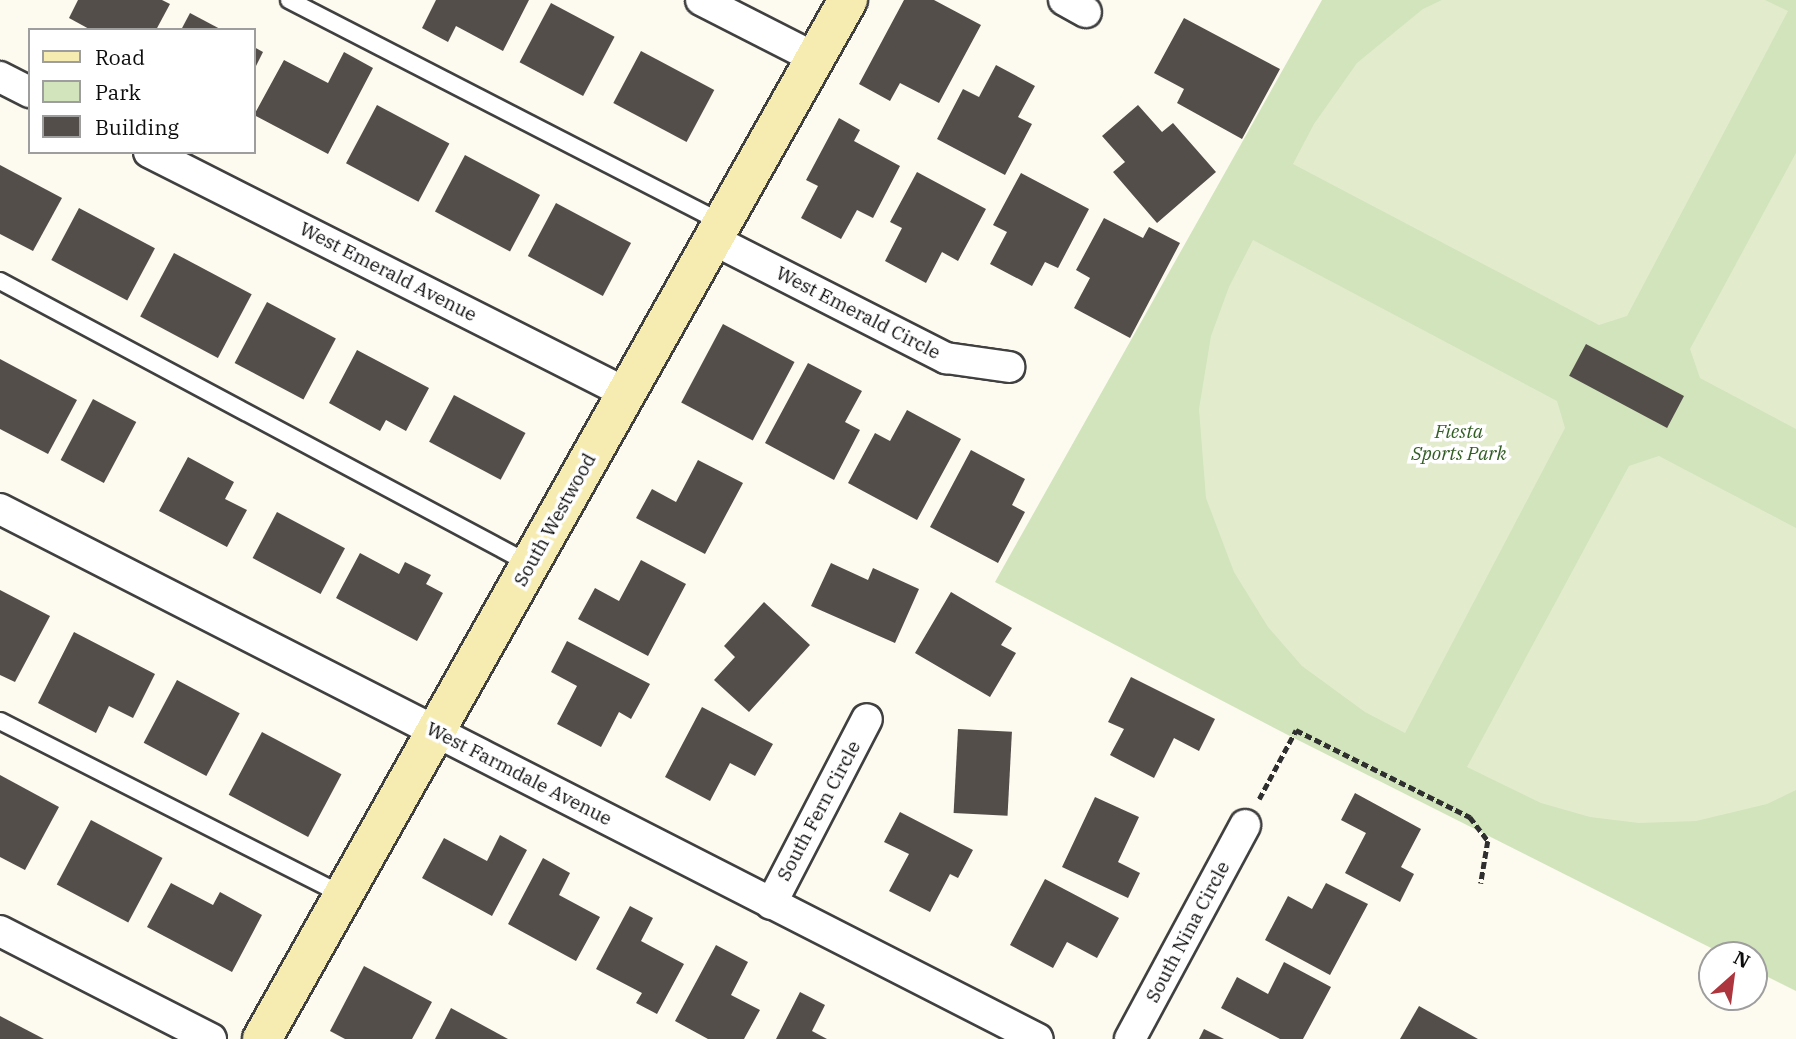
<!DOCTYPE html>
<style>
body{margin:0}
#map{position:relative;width:1796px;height:1039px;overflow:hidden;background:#fdfaef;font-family:"IBM Plex Serif",serif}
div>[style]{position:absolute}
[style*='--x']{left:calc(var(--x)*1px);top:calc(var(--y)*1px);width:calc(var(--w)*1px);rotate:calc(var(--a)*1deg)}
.green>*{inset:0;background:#d2e4bc}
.pitch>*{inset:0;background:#e2eccd}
.building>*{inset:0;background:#544e4b;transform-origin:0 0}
.path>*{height:4.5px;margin-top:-2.25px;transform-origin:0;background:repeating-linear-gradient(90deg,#2f2f2f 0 7px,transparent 0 10.5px)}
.roads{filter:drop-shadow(2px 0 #404040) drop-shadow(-2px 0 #404040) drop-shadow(0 2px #404040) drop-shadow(0 -2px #404040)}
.lane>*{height:16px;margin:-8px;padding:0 8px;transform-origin:8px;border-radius:8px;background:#fff}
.street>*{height:30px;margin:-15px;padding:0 15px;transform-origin:15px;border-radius:15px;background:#fff}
.secondary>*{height:38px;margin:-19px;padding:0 19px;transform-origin:19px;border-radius:19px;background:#f6ecb1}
span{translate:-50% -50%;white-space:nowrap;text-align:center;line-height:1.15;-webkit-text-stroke:7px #fff;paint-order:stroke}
.street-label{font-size:19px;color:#0d0d0d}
.park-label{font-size:19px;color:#325d25;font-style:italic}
.legend{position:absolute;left:28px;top:28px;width:228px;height:126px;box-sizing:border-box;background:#fff;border:2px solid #9e9e9e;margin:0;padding:9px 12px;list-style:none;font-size:21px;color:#0d0d0d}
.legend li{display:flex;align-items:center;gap:14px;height:35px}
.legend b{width:35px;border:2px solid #9e9e9e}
.north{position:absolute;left:1698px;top:941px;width:70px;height:70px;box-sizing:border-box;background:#fff;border:2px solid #9e9e9e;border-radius:50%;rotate:28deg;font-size:19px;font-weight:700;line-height:28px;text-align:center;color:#0d0d0d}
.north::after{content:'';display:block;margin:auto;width:24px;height:32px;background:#ad353d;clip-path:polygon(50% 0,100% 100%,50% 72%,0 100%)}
</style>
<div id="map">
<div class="green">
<div style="clip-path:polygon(1322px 0,1796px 0,1796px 991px,1754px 970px,1754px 955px,1725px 955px,1286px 734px,995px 582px)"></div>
</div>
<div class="pitch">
<div style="clip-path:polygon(1442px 0,1765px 0,1788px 11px,1627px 316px,1599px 325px,1293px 164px,1314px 124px,1357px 63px,1423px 9px)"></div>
<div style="clip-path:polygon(1796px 153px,1796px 429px,1700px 378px,1690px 349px)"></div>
<div style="clip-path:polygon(1253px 240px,1557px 401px,1565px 428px,1405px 733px,1365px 712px,1302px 666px,1268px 627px,1234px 572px,1206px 498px,1199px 409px,1211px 336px,1229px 287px)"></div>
<div style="clip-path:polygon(1659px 456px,1796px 528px,1796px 790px,1767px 804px,1696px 821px,1639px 823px,1590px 817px,1541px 803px,1467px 767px,1629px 466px)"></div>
</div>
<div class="building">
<div style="clip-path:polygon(78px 0,162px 0,170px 4px,156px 30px,91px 30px,69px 18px)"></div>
<div style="clip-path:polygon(436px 0,529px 0,503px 51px,456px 26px,448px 42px,422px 28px)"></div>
<div style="clip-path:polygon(904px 0,934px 0,981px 25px,939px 103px,900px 83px,890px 101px,859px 84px)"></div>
<div style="left:551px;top:3px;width:72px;height:67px;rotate:28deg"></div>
<div style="clip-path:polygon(190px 13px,222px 30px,181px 30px)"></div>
<div style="clip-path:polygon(1184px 18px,1280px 69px,1242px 139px,1177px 103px,1184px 89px,1154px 73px)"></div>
<div style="clip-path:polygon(254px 47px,263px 52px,254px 70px)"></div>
<div style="left:641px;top:51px;width:83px;height:59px;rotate:28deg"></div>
<div style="clip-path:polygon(344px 52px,373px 68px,328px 154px,254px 115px,284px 60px,328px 83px)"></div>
<div style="clip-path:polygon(996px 65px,1035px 86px,1018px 117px,1032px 124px,1005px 175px,937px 139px,963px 89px,979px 97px)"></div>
<div style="left:377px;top:105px;width:82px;height:66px;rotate:28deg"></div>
<div style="clip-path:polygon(1138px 105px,1162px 132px,1173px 123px,1216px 172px,1157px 223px,1113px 172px,1125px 162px,1102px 136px)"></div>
<div style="clip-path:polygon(839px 118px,860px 130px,854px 141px,900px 166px,873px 218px,857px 210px,841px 239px,801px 218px,818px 186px,806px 180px)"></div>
<div style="left:465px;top:155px;width:85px;height:64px;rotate:28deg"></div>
<div style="clip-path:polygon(0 165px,62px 198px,33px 251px,0 234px)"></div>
<div style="clip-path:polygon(917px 172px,986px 209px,958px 261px,942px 252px,926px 283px,885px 261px,902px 228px,890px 222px)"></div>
<div style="clip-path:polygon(1021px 173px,1089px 209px,1058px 268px,1045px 262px,1032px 286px,990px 264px,1007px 232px,993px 225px)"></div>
<div style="left:556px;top:203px;width:85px;height:60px;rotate:28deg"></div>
<div style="left:79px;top:208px;width:86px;height:59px;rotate:28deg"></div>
<div style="clip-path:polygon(1104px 218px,1143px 238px,1149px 227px,1180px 243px,1130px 338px,1074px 308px,1090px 278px,1076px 270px)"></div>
<div style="left:174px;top:253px;width:88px;height:72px;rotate:28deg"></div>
<div style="left:267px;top:302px;width:78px;height:69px;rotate:28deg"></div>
<div style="left:723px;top:324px;width:81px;height:89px;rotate:28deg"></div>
<div style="left:1586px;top:344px;width:111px;height:36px;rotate:28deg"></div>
<div style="clip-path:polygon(357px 350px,429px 388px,406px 431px,386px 420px,380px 431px,329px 403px)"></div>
<div style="clip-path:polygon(0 359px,77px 400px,48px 454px,0 429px)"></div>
<div style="clip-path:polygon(808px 363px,862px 391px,845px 422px,860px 430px,834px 480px,765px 443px)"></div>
<div style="left:454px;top:395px;width:81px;height:53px;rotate:28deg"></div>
<div style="left:93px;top:399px;width:49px;height:69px;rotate:28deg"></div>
<div style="clip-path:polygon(907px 410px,961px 439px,917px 520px,848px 483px,875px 433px,890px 441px)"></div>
<div style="clip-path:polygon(971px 450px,1025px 479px,1012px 505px,1025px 512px,998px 563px,930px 527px)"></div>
<div style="clip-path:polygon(188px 457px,234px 482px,225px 499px,247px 510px,227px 547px,159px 511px)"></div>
<div style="clip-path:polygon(698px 460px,743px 483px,705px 554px,636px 518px,652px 489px,676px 502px)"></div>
<div style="left:277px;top:512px;width:77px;height:52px;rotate:28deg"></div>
<div style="clip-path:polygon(360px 553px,399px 574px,405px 562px,431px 575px,426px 584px,443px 593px,417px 641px,336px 598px)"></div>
<div style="clip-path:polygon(641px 560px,686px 584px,648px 656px,578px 619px,595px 588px,619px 601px)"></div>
<div style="clip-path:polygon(831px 563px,868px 580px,873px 568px,919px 589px,895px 643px,811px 606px)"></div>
<div style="clip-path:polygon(0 590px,50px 616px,15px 682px,0 675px)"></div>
<div style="clip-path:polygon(951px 592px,1012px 628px,1001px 645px,1016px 653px,990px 697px,915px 653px)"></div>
<div style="clip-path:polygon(764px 602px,810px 645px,749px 712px,714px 680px,735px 657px,724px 646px)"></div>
<div style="clip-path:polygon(74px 632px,155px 674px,133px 718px,109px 706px,96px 733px,38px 703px)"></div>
<div style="clip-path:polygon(567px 641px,650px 684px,631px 719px,619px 712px,601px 747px,557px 724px,577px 686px,551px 672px)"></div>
<div style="clip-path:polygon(1131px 677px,1215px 719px,1199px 751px,1174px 738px,1154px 778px,1110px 755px,1124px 729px,1108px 722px)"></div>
<div style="left:177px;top:680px;width:71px;height:71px;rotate:28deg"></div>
<div style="clip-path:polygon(702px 707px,773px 744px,755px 776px,730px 763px,710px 801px,665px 777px)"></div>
<div style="left:958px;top:729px;width:54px;height:84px;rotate:3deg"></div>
<div style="left:262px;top:732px;width:90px;height:71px;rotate:28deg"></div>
<div style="clip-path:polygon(0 775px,59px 807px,25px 870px,0 857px)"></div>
<div style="clip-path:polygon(1355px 793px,1421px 829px,1401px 867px,1414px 874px,1400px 902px,1345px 873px,1366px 833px,1341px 820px)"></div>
<div style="clip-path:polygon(1095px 797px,1139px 817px,1118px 862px,1140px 873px,1128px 898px,1062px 867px)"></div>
<div style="clip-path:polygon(900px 812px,973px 850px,958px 878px,950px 874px,930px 912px,889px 891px,909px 854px,884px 842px)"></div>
<div style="left:91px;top:820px;width:81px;height:73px;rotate:28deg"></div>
<div style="clip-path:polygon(500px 835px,527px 850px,492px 916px,422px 878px,444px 838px,487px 861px)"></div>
<div style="clip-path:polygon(543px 858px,570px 873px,559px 895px,600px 917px,576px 961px,508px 924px)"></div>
<div style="clip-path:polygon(1045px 879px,1119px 918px,1097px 958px,1067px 942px,1053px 968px,1010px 945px)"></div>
<div style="clip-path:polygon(171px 883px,213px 905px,220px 892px,262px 915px,232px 972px,147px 927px)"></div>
<div style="clip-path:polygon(1326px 883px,1368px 904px,1330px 975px,1265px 940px,1288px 896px,1312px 909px)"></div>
<div style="clip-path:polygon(630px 906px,653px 918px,641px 941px,684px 964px,657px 1014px,636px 1003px,642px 993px,596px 969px)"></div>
<div style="clip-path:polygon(716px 945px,748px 962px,731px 995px,760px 1010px,744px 1039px,708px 1039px,675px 1021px)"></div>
<div style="clip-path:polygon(1284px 962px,1331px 987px,1303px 1039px,1280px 1039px,1221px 1008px,1237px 977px,1268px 994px)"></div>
<div style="clip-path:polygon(364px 966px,432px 1002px,412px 1039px,345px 1039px,330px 1031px)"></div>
<div style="clip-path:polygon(800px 992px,825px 1005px,812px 1031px,827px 1039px,776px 1039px)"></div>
<div style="clip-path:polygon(1419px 1006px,1478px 1039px,1400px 1039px)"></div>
<div style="clip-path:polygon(451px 1008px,508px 1039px,435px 1039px)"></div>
<div style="clip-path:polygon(0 1016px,44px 1039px,0 1039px)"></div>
<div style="clip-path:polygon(1204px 1029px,1224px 1039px,1199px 1039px)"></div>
</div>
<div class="path">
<div style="--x:1259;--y:799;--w:78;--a:-61.8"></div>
<div style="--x:1296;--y:730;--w:195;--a:26.6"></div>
<div style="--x:1470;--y:817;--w:30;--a:53"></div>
<div style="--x:1488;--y:841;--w:43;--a:99.5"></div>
</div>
<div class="roads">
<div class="lane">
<div style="--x:289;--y:0;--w:487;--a:27.2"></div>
<div style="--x:0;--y:281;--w:601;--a:28.1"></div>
<div style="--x:0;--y:721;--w:385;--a:26.9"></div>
</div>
<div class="street">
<div style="--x:701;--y:0;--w:128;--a:27"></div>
<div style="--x:1064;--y:0;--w:25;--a:29"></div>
<div style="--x:0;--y:77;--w:34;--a:27"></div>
<div style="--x:149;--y:152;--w:534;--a:26.8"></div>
<div style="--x:712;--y:239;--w:263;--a:27"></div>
<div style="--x:946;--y:358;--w:64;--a:8.1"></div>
<div style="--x:0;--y:509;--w:1165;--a:27.05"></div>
<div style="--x:771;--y:904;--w:208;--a:-62.6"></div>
<div style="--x:0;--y:931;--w:237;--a:27.1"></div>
<div style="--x:1130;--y:1039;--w:243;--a:-61.7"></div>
</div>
<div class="secondary">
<div style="--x:262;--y:1039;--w:1193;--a:-60.58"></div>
</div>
</div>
<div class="street-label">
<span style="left:388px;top:272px;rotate:27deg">West Emerald Avenue</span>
<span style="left:858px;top:313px;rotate:27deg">West Emerald Circle</span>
<span style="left:555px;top:520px;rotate:-61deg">South Westwood</span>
<span style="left:519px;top:774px;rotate:27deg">West Farmdale Avenue</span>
<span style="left:819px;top:811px;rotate:-62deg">South Fern Circle</span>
<span style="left:1188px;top:932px;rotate:-62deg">South Nina Circle</span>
</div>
<div class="park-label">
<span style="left:1459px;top:443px">Fiesta<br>Sports Park</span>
</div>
<ul class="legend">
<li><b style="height:9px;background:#f6ecb1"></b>Road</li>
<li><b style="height:19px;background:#d2e4bc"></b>Park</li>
<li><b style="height:19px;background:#544e4b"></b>Building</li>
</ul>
<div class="north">N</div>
</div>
